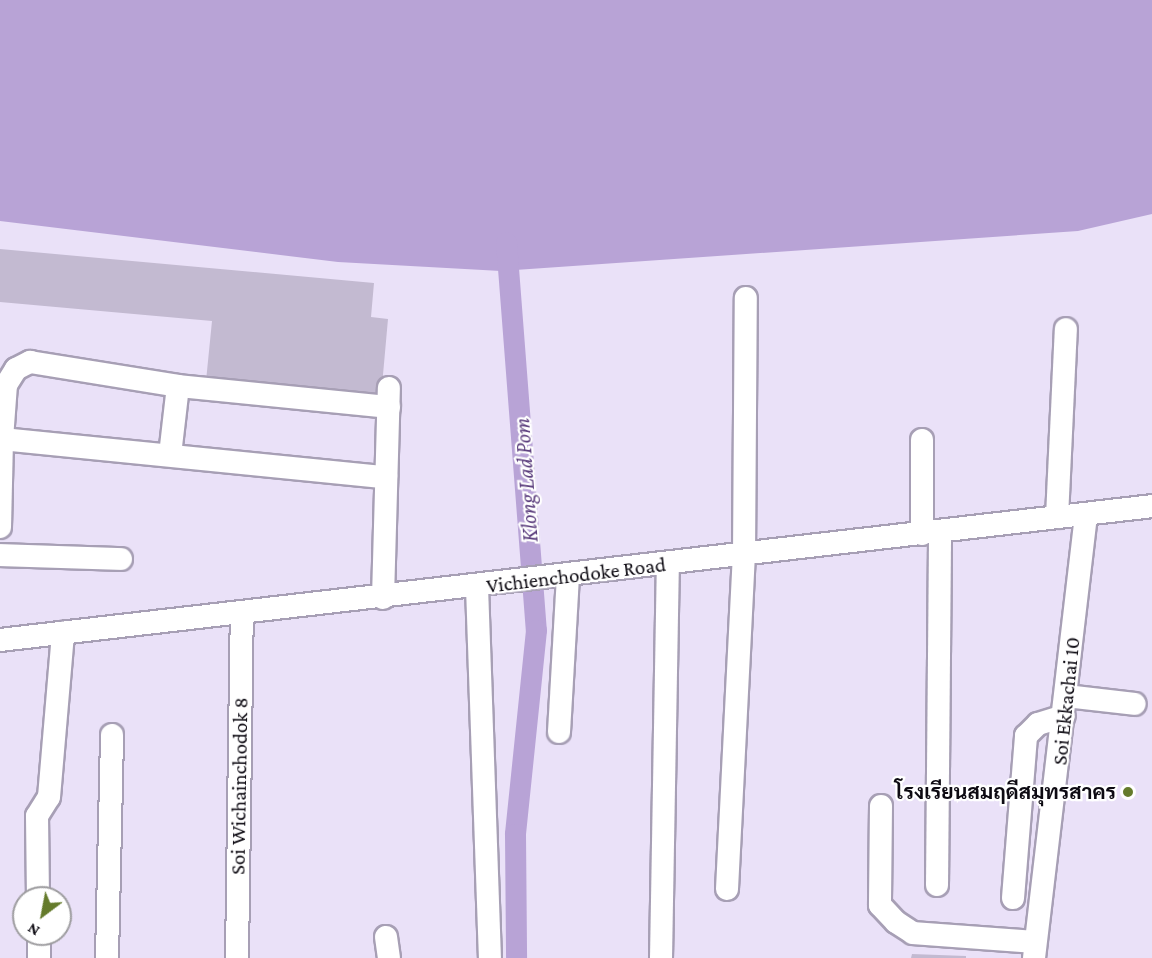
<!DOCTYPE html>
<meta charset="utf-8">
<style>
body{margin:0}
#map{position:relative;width:1152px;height:958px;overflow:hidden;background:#eae1f8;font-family:"Crimson Pro",Sarabun,serif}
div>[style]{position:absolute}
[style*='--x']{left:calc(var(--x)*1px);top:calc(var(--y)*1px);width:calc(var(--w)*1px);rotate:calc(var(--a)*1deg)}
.water>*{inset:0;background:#b8a3d6}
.canal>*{height:21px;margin:-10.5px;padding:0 10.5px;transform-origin:10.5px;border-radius:10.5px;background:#b8a3d6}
.building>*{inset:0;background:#c3bad1}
.roads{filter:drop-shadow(2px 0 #a79fb5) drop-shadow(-2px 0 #a79fb5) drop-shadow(0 2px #a79fb5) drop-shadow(0 -2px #a79fb5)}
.minor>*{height:22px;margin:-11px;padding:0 11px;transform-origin:11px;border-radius:11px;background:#fff}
.dots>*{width:16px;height:16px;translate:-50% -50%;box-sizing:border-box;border:3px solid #fff;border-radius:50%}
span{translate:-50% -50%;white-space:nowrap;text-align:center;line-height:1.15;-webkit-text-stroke:4.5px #fff;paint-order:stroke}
.street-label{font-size:21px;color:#0d0a12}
.poi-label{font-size:21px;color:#0d0a12;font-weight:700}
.right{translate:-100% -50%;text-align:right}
.water-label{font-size:22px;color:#5a3c7c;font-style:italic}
.north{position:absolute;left:12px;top:886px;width:60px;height:60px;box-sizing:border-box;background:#fff;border:2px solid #9e9da0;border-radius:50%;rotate:212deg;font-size:16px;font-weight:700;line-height:24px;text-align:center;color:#0d0a12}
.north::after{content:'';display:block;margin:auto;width:21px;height:27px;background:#657b2c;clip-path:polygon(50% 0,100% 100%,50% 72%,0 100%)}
</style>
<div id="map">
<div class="water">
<div style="clip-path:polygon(0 0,1152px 0,1152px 214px,1078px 231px,501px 271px,338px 262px,0 221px)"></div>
</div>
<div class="canal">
<div style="--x:506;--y:242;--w:389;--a:85.6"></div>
<div style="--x:536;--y:630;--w:205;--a:95.9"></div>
<div style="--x:515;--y:834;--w:124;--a:89.5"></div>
</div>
<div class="building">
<div style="clip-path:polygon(0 249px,374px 283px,371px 317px,388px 319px,381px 397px,206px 381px,212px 321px,0 302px)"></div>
<div style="clip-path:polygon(912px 954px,966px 956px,966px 958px,911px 958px)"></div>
</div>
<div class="roads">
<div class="minor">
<div style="--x:2;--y:439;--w:54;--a:-85.8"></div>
<div style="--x:6;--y:385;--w:19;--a:-58"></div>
<div style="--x:16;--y:369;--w:16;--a:-27"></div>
<div style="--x:30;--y:362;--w:150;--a:9.2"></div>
<div style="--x:922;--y:440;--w:94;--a:90"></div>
<div style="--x:170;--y:455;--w:69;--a:-83.4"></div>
<div style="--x:178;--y:386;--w:212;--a:5.7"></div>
<div style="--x:1057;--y:517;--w:188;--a:-87.3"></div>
<div style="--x:0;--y:527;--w:88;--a:-88.7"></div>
<div style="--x:2;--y:439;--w:386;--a:5.7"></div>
<div style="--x:0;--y:555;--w:121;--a:1.9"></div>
<div style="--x:477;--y:587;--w:371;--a:88"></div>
<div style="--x:383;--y:598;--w:210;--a:-88.4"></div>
<div style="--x:0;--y:640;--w:1160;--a:-6.63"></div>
<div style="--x:1066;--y:696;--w:69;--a:6.6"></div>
<div style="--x:559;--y:732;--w:158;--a:-86.7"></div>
<div style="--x:881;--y:806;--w:99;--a:90.6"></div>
<div style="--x:880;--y:905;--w:23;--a:47"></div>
<div style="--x:896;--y:922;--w:20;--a:33"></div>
<div style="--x:913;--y:933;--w:122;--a:4.2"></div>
<div style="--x:937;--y:885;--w:354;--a:-89.5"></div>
<div style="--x:727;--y:889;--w:334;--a:-87.1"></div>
<div style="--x:744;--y:555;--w:257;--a:-89.6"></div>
<div style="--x:38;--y:898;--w:82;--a:-90.7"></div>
<div style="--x:37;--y:816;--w:22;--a:-58"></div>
<div style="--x:49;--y:797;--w:165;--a:-85.1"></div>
<div style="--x:1013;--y:898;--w:163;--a:-85.4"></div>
<div style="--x:1026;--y:736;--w:17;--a:-45"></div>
<div style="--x:1038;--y:724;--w:27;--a:-17"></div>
<div style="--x:39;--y:934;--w:24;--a:90"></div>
<div style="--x:386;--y:937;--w:21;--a:82"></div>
<div style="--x:107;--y:958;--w:223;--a:-88.7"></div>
<div style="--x:237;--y:958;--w:344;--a:-89.2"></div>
<div style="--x:661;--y:958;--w:394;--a:-89"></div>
<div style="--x:1034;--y:958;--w:445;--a:-83.3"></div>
</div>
</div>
<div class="dots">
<div style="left:1128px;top:792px;background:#657b2c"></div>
</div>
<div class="street-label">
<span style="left:576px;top:575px;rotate:-7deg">Vichienchodoke Road</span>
<span style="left:1066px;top:701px;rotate:-84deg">Soi Ekkachai 10</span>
<span style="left:239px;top:786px;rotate:-89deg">Soi Wichainchodok 8</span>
</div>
<div class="poi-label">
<span class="right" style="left:1116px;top:792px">โรงเรียนสมฤดีสมุทรสาคร</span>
</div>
<div class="water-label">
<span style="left:526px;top:480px;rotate:-94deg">Klong Lad Pom</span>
</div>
<div class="north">N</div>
</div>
